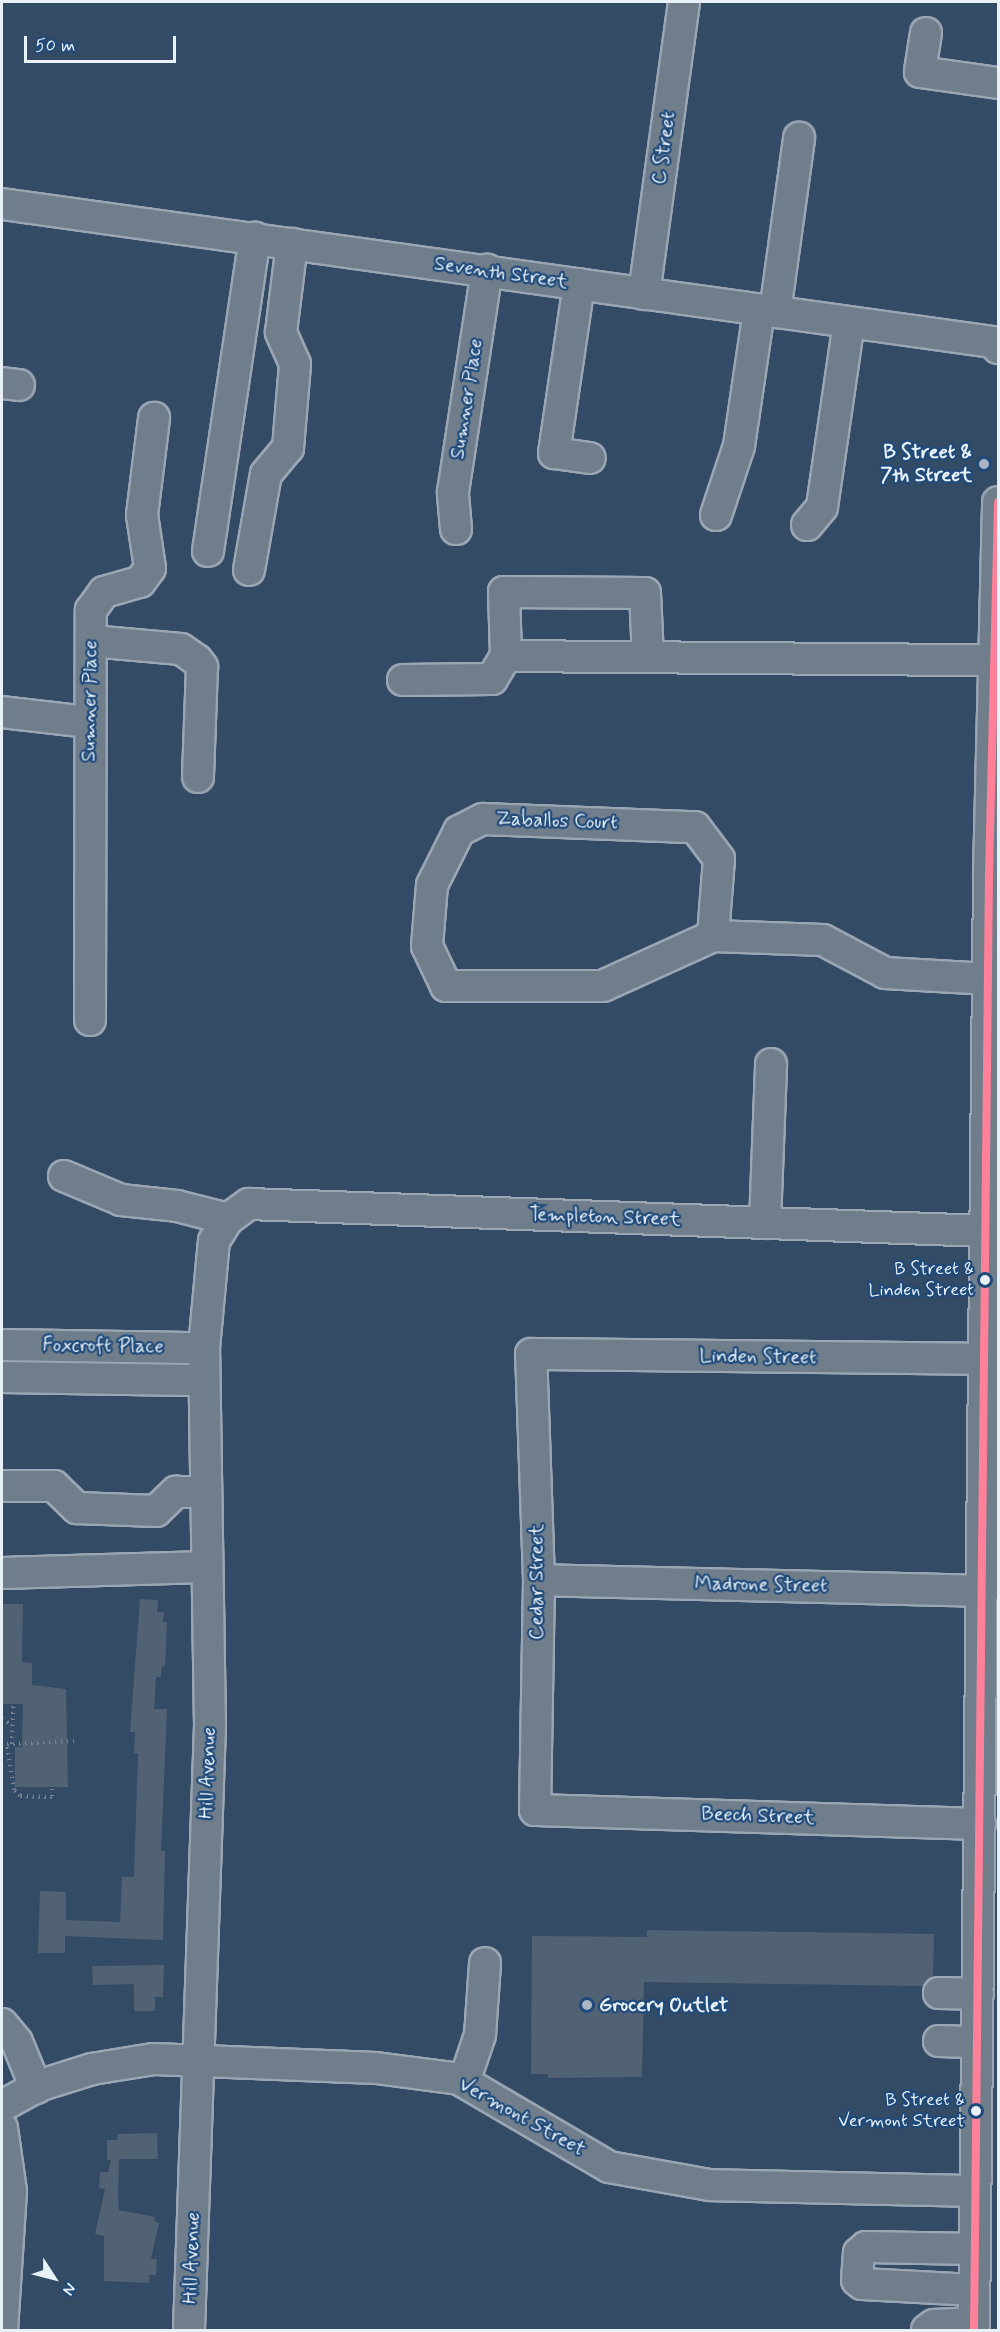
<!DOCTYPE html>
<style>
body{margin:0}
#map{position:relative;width:1000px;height:2332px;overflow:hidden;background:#344b65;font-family:Mynerve,sans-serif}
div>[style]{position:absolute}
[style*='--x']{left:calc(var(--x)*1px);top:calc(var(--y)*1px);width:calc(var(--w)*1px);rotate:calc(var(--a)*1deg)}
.building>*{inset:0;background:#516275}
.path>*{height:4px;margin-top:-2px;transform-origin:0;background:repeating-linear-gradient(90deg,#778390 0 1.5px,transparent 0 6px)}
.roads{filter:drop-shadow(2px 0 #9aa6b3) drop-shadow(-2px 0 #9aa6b3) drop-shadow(0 2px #9aa6b3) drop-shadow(0 -2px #9aa6b3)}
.minor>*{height:30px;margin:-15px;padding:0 15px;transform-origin:15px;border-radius:15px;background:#707e8c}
.bus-1>*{height:8px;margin:-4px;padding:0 4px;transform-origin:4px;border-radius:4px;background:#ff8098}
.dots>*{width:16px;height:16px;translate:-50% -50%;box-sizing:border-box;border:3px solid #1f4a7a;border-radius:50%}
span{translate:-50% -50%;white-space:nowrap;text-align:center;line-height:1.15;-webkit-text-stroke:4.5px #1f4a7a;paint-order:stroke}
.bus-label{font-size:18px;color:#e8f1f8}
.right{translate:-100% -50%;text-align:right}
.street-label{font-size:20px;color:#e8f1f8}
.poi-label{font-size:20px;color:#e8f1f8;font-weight:700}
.left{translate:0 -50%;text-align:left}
.frame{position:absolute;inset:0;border:3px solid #e8f1f8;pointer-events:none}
.north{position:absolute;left:24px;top:2248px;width:60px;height:60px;-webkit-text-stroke:4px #1f4a7a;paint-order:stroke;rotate:126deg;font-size:16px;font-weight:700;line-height:24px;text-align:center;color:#e8f1f8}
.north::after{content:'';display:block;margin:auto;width:21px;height:27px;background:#e8f1f8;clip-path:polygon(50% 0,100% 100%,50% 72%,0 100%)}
.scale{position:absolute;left:24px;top:36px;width:152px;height:27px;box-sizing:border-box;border:3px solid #e8f1f8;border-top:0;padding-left:8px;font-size:18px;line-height:21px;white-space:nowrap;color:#e8f1f8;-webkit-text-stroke:4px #1f4a7a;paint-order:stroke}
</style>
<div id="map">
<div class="building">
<div style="clip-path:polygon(140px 1599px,158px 1600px,157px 1612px,164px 1612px,163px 1622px,167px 1622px,165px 1666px,162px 1666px,161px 1677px,156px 1677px,154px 1709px,167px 1709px,161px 1851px,165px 1851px,163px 1940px,65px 1936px,65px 1953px,38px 1953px,40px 1891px,66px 1892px,66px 1920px,120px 1922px,122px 1877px,134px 1877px,138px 1753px,134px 1753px,135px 1732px,130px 1732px)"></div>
<div style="clip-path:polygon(2px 1604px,23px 1604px,22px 1662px,32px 1663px,32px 1685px,66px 1689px,68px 1787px,15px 1787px,15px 1747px,22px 1747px,23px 1704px,2px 1704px)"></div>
<div style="clip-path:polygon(647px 1930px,934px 1934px,933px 1977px,924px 1986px,644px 1982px,642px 2077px,548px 2078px,548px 2074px,531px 2074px,532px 1936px,647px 1937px)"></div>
<div style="clip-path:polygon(164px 1965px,163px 1997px,155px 1997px,155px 2011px,134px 2011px,134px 1984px,93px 1985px,92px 1966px)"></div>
<div style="clip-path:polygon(157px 2133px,158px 2159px,119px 2159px,118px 2199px,119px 2210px,155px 2217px,154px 2221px,159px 2223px,151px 2259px,157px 2259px,156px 2275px,149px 2275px,149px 2283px,104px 2281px,104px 2236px,95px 2234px,105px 2189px,99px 2188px,100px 2172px,108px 2172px,111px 2160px,107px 2160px,107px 2140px,118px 2140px,117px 2134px)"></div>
</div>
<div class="path">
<div style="--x:2;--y:1719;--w:12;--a:31"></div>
<div style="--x:2;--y:1744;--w:5;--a:0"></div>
<div style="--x:12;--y:1744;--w:38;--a:-88"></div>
<div style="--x:52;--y:1789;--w:8;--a:90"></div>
<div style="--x:52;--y:1797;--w:32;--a:-178"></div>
<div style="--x:20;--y:1796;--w:8;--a:-135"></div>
<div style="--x:14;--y:1790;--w:47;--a:-98.7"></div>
<div style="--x:7;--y:1744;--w:68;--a:-2.5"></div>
</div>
<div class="roads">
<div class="minor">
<div style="--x:926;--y:33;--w:39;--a:99"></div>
<div style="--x:920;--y:72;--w:79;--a:8"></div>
<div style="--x:2;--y:204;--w:1001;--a:7.93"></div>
<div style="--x:993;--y:342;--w:8;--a:50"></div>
<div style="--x:579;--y:284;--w:171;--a:98.4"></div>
<div style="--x:554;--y:453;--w:36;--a:8"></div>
<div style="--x:644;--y:294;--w:295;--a:-82.2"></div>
<div style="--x:775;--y:312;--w:176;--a:-82.1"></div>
<div style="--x:2;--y:383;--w:17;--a:7"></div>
<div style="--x:716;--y:515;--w:73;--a:-71.6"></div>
<div style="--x:739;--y:446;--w:137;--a:-81.6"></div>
<div style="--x:807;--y:525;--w:23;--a:-50"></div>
<div style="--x:822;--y:507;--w:186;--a:-81.7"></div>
<div style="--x:456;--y:529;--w:37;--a:-95"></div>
<div style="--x:453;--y:492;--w:225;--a:-81.3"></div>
<div style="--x:208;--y:551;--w:317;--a:-81.5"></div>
<div style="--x:249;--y:570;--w:97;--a:-80"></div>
<div style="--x:266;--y:474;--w:34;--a:-50"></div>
<div style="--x:288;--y:448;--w:84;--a:-85.2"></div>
<div style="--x:295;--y:364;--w:35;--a:-114"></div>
<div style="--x:281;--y:332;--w:89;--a:-82.9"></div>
<div style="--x:91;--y:641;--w:90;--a:5.1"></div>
<div style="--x:181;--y:649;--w:19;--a:35"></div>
<div style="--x:197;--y:660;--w:9;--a:54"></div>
<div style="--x:202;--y:667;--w:110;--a:92.1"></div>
<div style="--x:506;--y:656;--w:64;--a:-91.8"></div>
<div style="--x:504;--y:592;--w:141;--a:0.4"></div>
<div style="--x:645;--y:593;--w:64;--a:87.3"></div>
<div style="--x:403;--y:680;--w:89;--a:-0.6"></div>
<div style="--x:492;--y:679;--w:27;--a:-59"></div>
<div style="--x:506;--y:656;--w:487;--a:0.5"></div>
<div style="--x:2;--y:712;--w:88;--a:6.6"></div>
<div style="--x:483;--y:819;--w:212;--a:2.2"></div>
<div style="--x:695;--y:827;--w:40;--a:53"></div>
<div style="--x:719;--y:859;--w:77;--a:94.5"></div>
<div style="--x:713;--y:936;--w:121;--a:155.6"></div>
<div style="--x:603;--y:986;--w:157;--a:180"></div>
<div style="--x:446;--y:986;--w:44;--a:-115.4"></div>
<div style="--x:427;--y:946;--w:61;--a:-85.3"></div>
<div style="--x:432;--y:885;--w:60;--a:-63.4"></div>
<div style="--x:459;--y:831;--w:27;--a:-27"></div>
<div style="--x:713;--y:936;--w:110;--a:2.1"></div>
<div style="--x:823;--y:940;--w:70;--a:28"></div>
<div style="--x:885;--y:973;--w:104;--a:3.3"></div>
<div style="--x:90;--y:1020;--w:410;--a:-89.9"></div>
<div style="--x:91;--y:610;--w:22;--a:-54"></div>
<div style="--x:104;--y:592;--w:37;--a:-16"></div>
<div style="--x:140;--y:582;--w:17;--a:-54"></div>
<div style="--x:150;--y:568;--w:54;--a:-98.6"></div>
<div style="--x:142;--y:515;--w:98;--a:-82.9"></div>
<div style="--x:64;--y:1176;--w:62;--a:22.8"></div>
<div style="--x:121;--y:1200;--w:56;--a:6.1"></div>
<div style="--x:177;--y:1206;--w:53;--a:14.3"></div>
<div style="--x:765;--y:1223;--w:159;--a:-87.8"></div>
<div style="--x:2;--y:1345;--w:202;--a:0.9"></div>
<div style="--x:2;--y:1377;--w:202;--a:0.9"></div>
<div style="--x:2;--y:1486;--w:52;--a:0"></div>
<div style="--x:54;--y:1486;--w:32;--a:44"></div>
<div style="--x:77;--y:1508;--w:79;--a:2.2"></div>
<div style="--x:156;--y:1511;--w:28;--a:-44"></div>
<div style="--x:176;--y:1492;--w:29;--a:0"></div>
<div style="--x:2;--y:1573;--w:204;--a:-1.7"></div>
<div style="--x:539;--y:1580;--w:443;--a:1.4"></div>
<div style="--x:980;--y:1824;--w:445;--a:-178.2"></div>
<div style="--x:535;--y:1810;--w:230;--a:-89"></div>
<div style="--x:539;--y:1580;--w:226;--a:-92"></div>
<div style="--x:531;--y:1354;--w:454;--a:0.6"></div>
<div style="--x:939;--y:1993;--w:39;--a:1"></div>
<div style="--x:2;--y:2024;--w:23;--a:50"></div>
<div style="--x:17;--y:2042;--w:50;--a:67.6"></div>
<div style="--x:939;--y:2041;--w:38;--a:2"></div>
<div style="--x:464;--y:2082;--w:50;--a:-71.2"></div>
<div style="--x:480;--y:2035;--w:72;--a:-86"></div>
<div style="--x:2;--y:2106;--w:41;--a:-29.1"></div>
<div style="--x:38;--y:2086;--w:57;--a:-17.5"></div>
<div style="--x:92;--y:2069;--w:63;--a:-9.2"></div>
<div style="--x:154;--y:2059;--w:222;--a:2.3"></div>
<div style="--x:376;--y:2068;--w:84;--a:7.5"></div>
<div style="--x:459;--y:2079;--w:174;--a:30.4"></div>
<div style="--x:609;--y:2167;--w:102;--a:10.2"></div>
<div style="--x:709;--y:2185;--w:266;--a:1.3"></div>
<div style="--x:2;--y:2128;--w:64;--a:81.9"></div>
<div style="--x:11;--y:2191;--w:139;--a:93.7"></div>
<div style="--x:974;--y:2290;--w:112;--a:-176.9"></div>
<div style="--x:862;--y:2284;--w:6;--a:-141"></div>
<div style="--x:857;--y:2280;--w:27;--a:-86"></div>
<div style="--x:859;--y:2253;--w:9;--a:-41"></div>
<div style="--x:866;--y:2247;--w:109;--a:1.1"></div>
<div style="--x:189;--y:2330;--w:604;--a:-88.01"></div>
<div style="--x:210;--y:1726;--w:378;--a:-90.9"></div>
<div style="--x:204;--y:1348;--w:107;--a:-84.7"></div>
<div style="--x:214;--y:1241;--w:26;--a:-58"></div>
<div style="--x:228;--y:1219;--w:26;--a:-36"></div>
<div style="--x:249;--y:1204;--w:737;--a:2.1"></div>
<div style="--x:927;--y:2330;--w:9;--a:-36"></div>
<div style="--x:934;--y:2325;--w:40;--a:-2.9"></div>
<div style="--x:974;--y:2330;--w:1456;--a:-89.41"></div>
<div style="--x:989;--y:874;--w:372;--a:-88.6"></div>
</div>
</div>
<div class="bus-1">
<div style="--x:974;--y:2330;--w:1456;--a:-89.41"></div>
<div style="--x:989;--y:874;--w:372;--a:-88.6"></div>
</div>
<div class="dots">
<div style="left:984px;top:464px;background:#a9b7c5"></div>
<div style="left:985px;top:1280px;background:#e8f1f8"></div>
<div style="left:587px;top:2005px;background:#a9b7c5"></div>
<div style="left:976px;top:2111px;background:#e8f1f8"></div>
</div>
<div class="bus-label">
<span class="right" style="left:974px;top:1280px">B Street &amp;<br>Linden Street</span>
<span class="right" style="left:965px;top:2111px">B Street &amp;<br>Vermont Street</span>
</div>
<div class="street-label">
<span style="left:664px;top:148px;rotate:-82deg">C Street</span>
<span style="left:501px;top:273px;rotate:8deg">Seventh Street</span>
<span style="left:467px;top:399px;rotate:-81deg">Sumner Place</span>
<span style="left:90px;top:701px;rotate:-89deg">Sumner Place</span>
<span style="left:557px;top:821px;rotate:2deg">Zaballos Court</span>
<span style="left:605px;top:1217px;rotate:2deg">Templeton Street</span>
<span style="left:103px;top:1346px;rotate:1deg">Foxcroft Place</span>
<span style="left:758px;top:1357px;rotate:1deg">Linden Street</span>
<span style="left:537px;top:1582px;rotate:-90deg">Cedar Street</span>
<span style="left:761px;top:1585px;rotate:1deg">Madrone Street</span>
<span style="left:208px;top:1773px;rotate:-88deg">Hill Avenue</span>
<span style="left:758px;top:1816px;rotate:2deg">Beech Street</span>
<span style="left:522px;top:2117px;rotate:29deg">Vermont Street</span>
<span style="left:192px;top:2258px;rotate:-88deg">Hill Avenue</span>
</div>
<div class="poi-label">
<span class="right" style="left:972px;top:464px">B Street &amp;<br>7th Street</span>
<span class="left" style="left:599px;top:2005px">Grocery Outlet</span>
</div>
<div class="frame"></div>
<div class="north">N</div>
<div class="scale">50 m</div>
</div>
